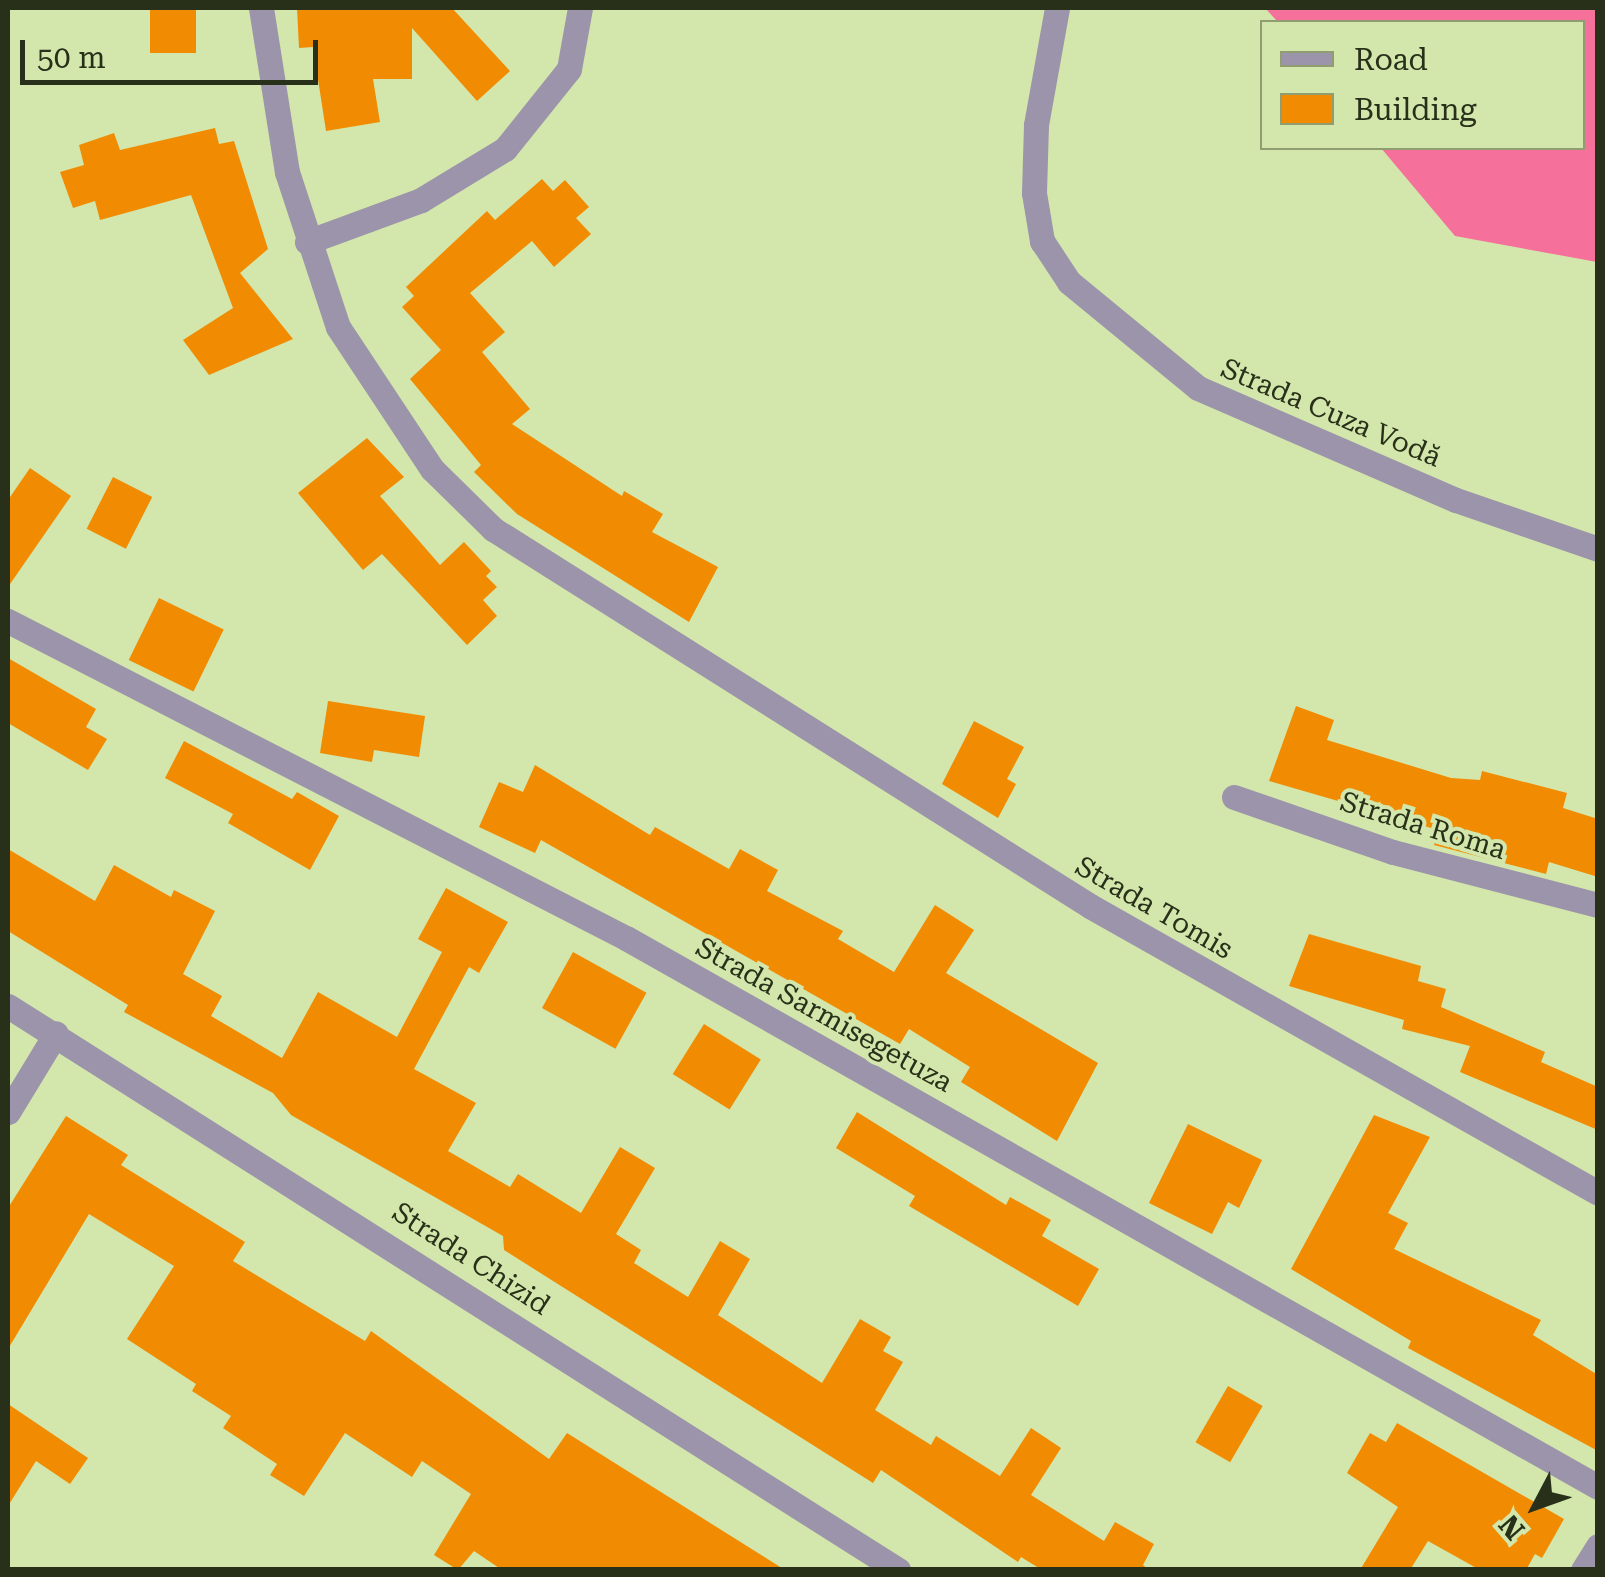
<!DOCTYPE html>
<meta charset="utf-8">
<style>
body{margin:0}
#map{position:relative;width:1605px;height:1577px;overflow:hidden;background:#d3e6ab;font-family:"Roboto Serif",serif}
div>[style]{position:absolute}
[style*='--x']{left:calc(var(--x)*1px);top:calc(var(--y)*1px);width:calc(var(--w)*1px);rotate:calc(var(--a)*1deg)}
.forest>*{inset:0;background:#f5709a}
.building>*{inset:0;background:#f18c02;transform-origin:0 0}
.minor>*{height:25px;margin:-12.5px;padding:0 12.5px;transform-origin:12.5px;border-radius:12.5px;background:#9c94ab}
span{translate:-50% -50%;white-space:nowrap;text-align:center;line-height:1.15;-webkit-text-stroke:8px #d3e6ab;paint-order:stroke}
.street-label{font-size:28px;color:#293019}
.frame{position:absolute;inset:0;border:10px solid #293019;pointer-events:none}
.legend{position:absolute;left:1260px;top:20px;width:325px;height:130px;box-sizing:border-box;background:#d3e6ab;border:2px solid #8f9d71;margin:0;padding:12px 18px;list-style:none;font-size:30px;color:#293019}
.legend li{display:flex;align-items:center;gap:20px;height:50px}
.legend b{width:50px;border:2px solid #8f9d71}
.north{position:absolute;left:1485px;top:1457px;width:100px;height:100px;-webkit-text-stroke:8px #d3e6ab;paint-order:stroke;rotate:229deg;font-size:28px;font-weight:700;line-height:40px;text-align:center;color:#293019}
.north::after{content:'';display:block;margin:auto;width:35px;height:45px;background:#293019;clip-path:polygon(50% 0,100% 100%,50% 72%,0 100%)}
.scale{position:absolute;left:20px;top:40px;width:298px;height:45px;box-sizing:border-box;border:5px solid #293019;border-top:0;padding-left:12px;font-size:30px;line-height:35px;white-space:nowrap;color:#293019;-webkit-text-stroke:8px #d3e6ab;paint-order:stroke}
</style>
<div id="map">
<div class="forest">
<div style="clip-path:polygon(1265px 8px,1597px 8px,1597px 262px,1455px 236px,1381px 148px,1582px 148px,1582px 22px,1278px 22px)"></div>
</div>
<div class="building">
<div style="left:150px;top:8px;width:46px;height:45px"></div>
<div style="clip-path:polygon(297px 8px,452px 8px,510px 71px,477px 101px,412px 28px,412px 79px,373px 79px,380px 122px,326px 131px,313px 47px,299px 48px)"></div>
<div style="clip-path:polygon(215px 128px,219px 144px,234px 141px,268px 249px,240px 273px,293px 339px,209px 375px,183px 340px,233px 308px,191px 195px,100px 220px,95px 201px,73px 208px,60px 172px,84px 165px,79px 145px,114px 133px,120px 150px)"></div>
<div style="clip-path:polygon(542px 179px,553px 191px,565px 180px,589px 207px,576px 218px,591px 234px,554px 267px,532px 241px,470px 293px,505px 332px,482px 352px,530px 409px,512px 424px,622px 496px,624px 491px,663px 514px,652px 532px,718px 567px,689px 622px,517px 514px,474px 472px,481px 465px,410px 379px,441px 350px,402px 307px,414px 296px,406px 287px,487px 211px,495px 220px)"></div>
<div style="clip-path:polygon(367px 438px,404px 477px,380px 496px,440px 565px,464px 542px,491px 571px,486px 576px,497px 587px,483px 600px,497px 616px,467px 645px,382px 554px,363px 570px,298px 493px)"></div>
<div style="clip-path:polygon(30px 468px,71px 496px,8px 587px,8px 500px)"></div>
<div style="left:113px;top:477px;width:44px;height:58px;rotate:27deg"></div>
<div style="left:159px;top:598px;width:72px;height:69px;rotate:26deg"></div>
<div style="clip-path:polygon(8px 658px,96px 709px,86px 727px,107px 739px,88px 770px,8px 723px)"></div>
<div style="clip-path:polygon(328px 701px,425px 716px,419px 757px,374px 750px,372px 762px,320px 753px)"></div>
<div style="clip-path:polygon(1296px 706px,1334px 720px,1327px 740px,1451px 778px,1480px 780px,1482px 771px,1567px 793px,1563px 808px,1598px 819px,1598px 877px,1549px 862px,1546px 874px,1434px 845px,1438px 830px,1269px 781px)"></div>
<div style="clip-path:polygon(974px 721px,1024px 747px,1007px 779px,1016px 784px,998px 818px,942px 784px)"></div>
<div style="clip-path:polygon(184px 741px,292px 799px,297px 792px,339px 816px,310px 870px,228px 823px,233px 814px,165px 778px)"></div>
<div style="clip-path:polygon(535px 765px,650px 835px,655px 827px,729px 869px,740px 849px,778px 870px,767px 891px,843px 931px,838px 939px,894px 972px,935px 905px,974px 930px,946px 973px,1098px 1063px,1057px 1141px,961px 1082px,970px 1067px,909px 1029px,900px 1044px,541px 840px,535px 853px,479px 827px,499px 782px,523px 792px)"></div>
<div style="clip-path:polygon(8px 849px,95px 901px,114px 865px,171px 897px,174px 890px,215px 911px,183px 974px,222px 996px,211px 1016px,282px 1058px,318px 992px,397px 1037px,442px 952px,418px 939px,446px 888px,508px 922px,479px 973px,469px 967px,414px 1069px,476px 1103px,448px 1151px,510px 1187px,518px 1174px,581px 1213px,620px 1147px,655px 1168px,616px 1234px,641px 1250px,634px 1263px,688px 1297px,720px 1241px,750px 1259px,718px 1315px,822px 1383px,860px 1319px,891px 1337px,883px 1351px,903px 1362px,875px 1410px,931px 1445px,936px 1436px,1000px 1476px,1031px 1428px,1061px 1448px,1031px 1495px,1104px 1541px,1115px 1522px,1154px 1544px,1143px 1565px,1149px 1570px,1042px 1570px,1021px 1557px,1018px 1562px,881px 1470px,873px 1483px,504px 1250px,503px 1236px,291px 1115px,273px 1093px,124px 1012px,128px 1005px,8px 931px)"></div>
<div style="clip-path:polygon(1309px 934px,1421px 966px,1418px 981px,1446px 989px,1441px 1007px,1545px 1052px,1541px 1062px,1598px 1087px,1598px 1130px,1460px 1072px,1470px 1046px,1402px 1029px,1404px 1020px,1289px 986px)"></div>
<div style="left:573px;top:952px;width:84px;height:64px;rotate:29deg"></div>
<div style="left:704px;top:1024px;width:67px;height:59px;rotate:32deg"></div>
<div style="clip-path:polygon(857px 1112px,1006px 1205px,1010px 1197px,1051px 1220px,1042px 1236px,1099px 1269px,1078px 1306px,909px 1206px,915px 1196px,836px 1148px)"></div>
<div style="clip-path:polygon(1374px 1115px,1430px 1137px,1388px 1213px,1408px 1223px,1394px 1249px,1541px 1320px,1533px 1335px,1598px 1375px,1598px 1451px,1408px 1348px,1411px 1341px,1291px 1269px)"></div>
<div style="clip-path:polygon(66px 1116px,128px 1155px,121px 1165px,245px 1242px,233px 1261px,365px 1341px,371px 1331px,549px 1459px,567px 1433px,785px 1570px,502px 1570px,474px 1551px,458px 1570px,434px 1555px,471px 1494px,422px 1461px,412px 1477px,345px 1433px,304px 1496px,270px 1475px,277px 1464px,223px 1428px,231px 1416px,192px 1391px,196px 1384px,127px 1339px,174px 1266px,89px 1214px,8px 1349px,8px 1208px)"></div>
<div style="clip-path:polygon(1188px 1124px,1262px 1160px,1239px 1208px,1228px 1202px,1212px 1234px,1149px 1203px)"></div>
<div style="left:1228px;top:1386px;width:40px;height:65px;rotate:30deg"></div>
<div style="clip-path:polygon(8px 1404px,88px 1458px,70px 1484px,36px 1461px,8px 1506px)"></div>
<div style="clip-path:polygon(1397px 1423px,1564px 1519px,1542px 1558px,1535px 1554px,1526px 1570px,1480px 1570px,1428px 1541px,1410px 1570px,1360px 1570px,1398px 1507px,1347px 1473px,1370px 1433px,1386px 1442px)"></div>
</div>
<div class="minor">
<div style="--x:261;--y:8;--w:166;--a:81"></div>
<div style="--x:287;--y:172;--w:163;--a:71.8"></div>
<div style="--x:338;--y:327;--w:170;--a:56.5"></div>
<div style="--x:432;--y:469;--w:86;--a:44.5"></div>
<div style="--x:493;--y:529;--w:706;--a:32.27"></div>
<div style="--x:1090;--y:906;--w:583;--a:29.46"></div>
<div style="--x:1057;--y:8;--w:119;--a:100.2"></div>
<div style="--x:1036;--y:125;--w:68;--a:91.7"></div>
<div style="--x:1034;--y:193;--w:49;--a:80.5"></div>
<div style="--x:1042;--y:241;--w:49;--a:56.6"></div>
<div style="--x:1069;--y:282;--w:167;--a:39.4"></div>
<div style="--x:1198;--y:388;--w:281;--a:23.5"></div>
<div style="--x:1456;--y:500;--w:150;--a:19"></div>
<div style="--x:307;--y:242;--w:121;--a:-20.2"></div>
<div style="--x:421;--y:200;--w:98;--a:-31.3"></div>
<div style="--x:505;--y:149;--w:102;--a:-51.3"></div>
<div style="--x:569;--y:69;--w:62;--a:-79.8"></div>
<div style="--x:8;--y:621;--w:695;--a:27.16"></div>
<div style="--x:626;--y:938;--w:1116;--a:29.46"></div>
<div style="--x:1234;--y:797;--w:168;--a:19.1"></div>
<div style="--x:1393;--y:852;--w:212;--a:14.5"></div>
<div style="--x:8;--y:1006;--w:1054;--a:32.36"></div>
<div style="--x:8;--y:1112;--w:92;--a:-58.7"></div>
<div style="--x:1583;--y:1570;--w:28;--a:-58"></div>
</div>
<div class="street-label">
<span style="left:1331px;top:413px;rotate:23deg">Strada Cuza Vodă</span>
<span style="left:1423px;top:826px;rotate:17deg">Strada Roma</span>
<span style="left:1154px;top:908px;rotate:30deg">Strada Tomis</span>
<span style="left:824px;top:1015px;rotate:29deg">Strada Sarmisegetuza</span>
<span style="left:471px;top:1259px;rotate:33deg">Strada Chizid</span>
</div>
<div class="frame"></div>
<ul class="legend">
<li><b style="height:12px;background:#9c94ab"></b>Road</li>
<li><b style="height:28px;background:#f18c02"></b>Building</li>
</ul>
<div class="north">N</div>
<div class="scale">50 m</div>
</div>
